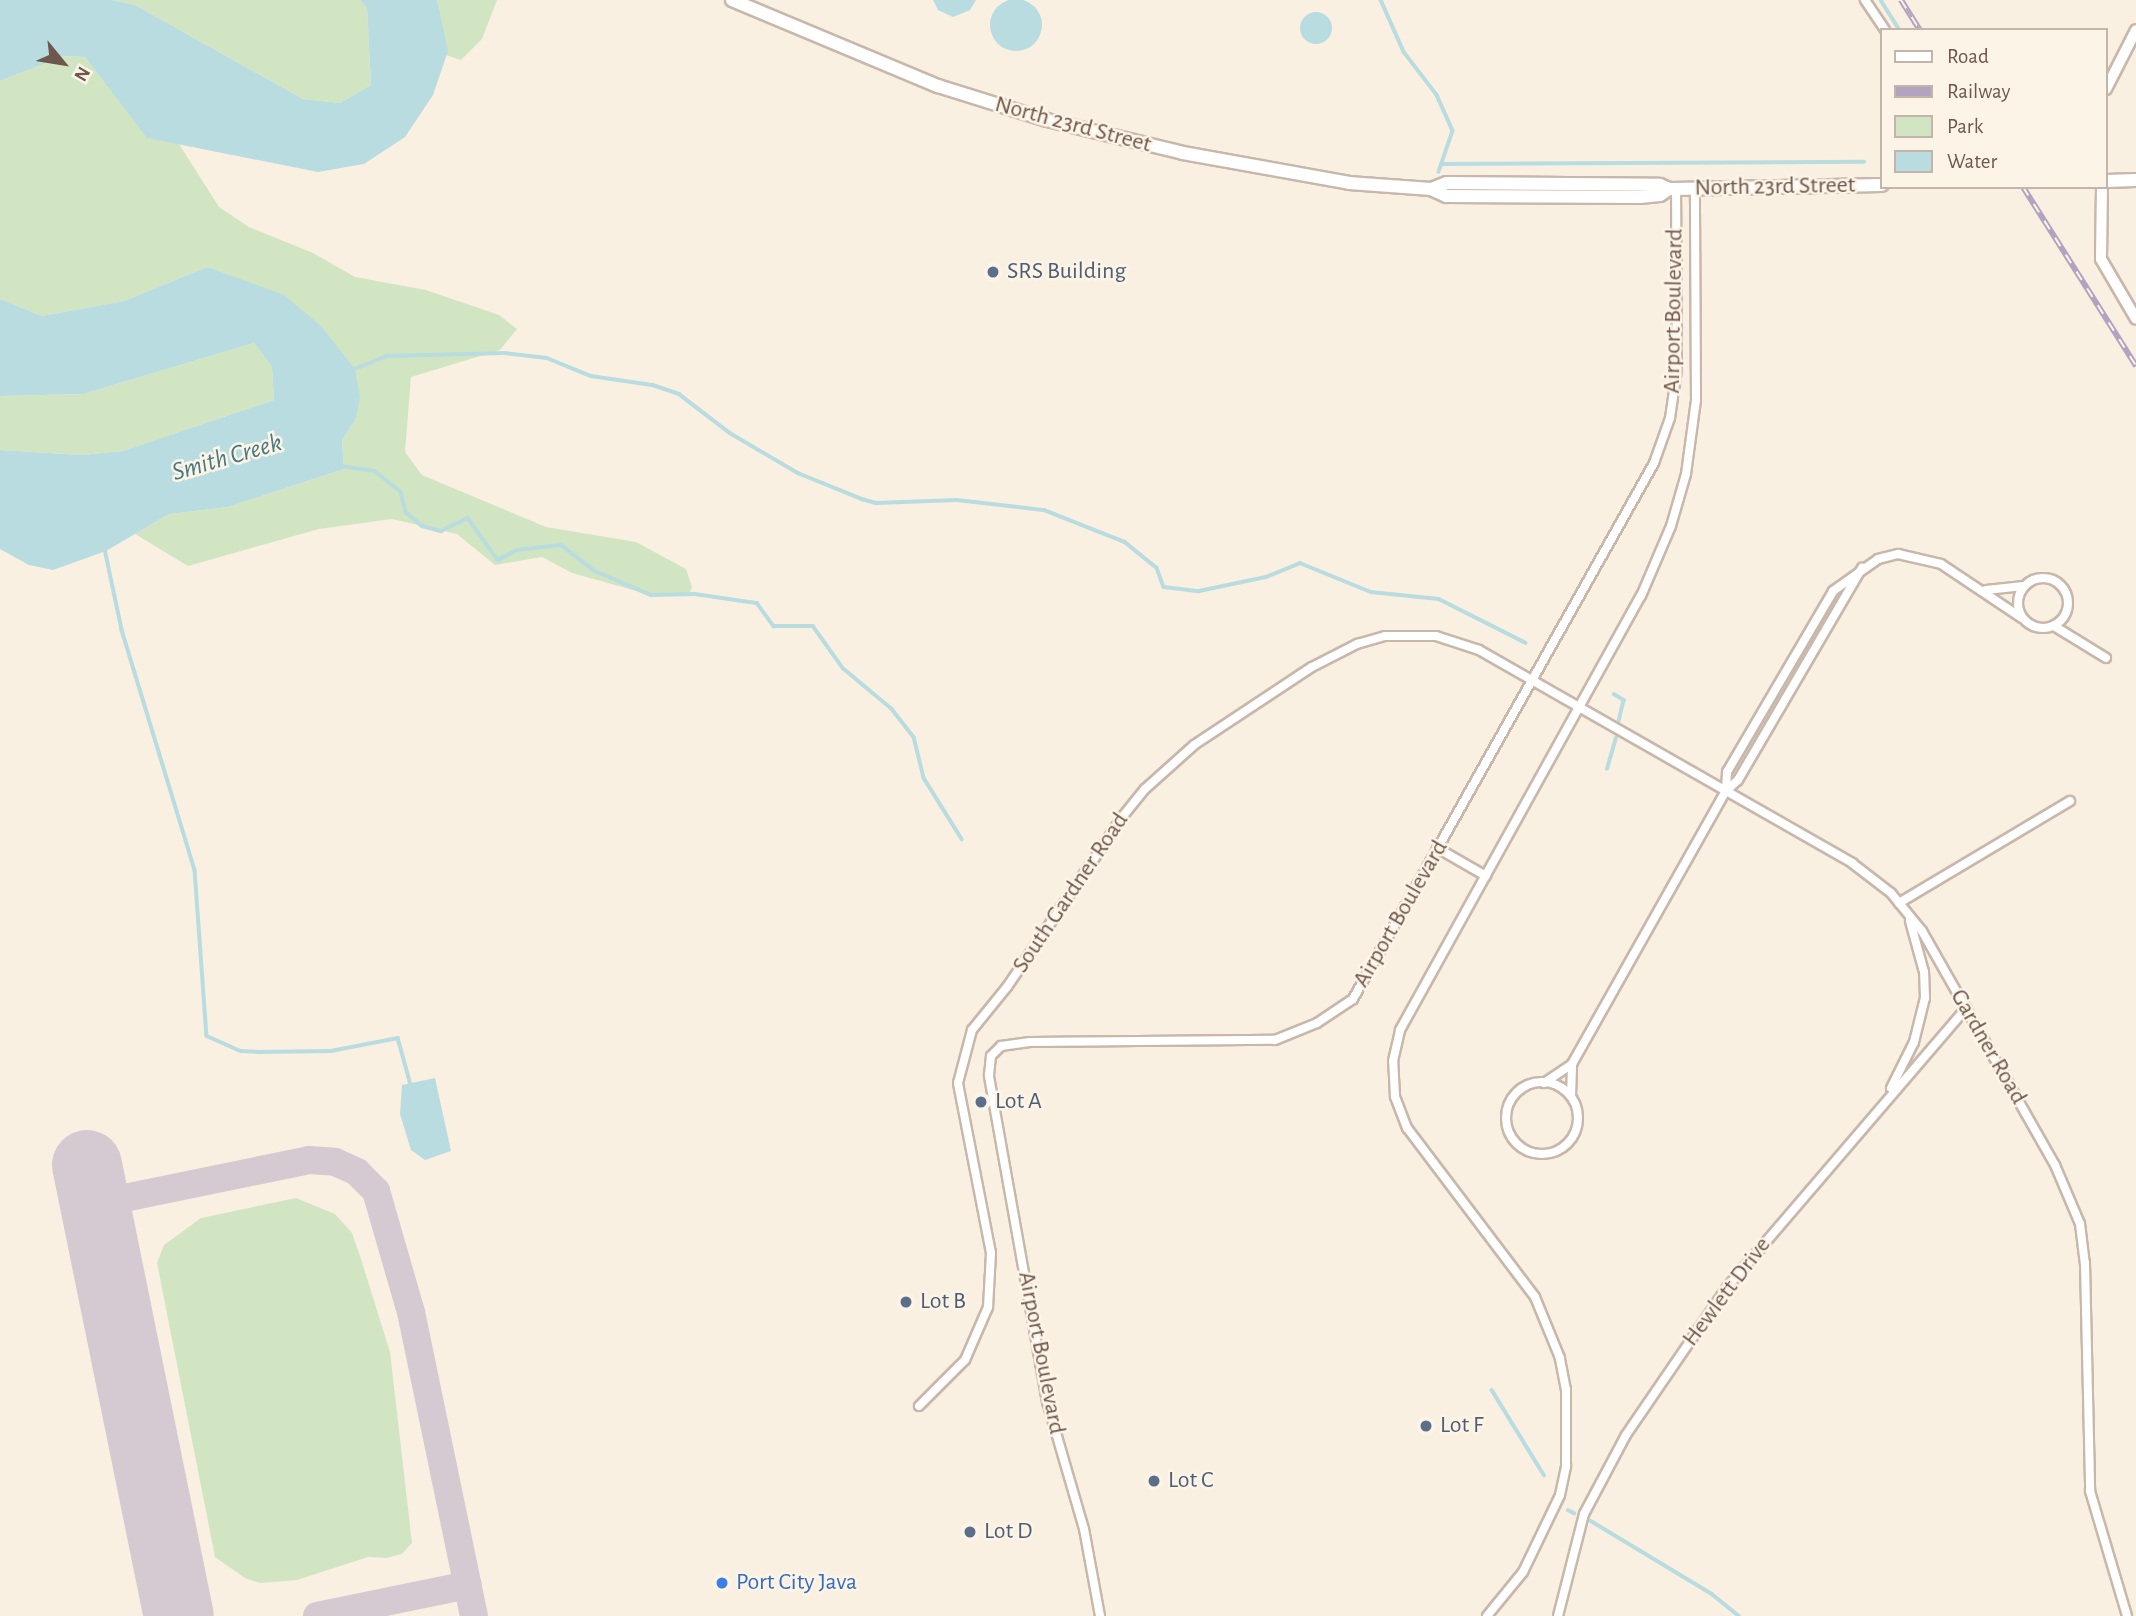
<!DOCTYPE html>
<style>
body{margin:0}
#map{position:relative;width:2136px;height:1616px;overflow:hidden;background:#f9f0e2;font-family:"Alegreya Sans",sans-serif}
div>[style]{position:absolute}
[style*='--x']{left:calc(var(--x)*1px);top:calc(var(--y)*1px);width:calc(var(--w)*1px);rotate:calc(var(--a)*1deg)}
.green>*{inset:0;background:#d2e5c3}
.water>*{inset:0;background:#b9dce0}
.round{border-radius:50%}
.stream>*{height:3.5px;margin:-1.75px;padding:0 1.75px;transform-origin:1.75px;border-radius:1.75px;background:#b9dce0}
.taxiway>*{height:28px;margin:-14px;padding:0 14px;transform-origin:14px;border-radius:14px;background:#d6cad2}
.runway>*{height:70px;margin:-35px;padding:0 35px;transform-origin:35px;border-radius:35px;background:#d6cad2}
.roads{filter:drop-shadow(2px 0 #c8b7ab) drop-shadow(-2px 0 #c8b7ab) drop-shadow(0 2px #c8b7ab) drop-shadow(0 -2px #c8b7ab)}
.minor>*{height:8px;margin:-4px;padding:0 4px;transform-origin:4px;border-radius:4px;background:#fff}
.minor>.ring{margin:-4px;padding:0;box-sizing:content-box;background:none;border:8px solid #fff;border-radius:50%}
.tertiary>*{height:10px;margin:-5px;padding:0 5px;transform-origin:5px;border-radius:5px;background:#fff}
.secondary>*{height:12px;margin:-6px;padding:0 6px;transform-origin:6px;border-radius:6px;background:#fff}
.rail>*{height:6px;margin-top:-3px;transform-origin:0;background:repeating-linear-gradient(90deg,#fdf4e8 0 10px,#b2a3c1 0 20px);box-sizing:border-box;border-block:2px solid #b2a3c1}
.dots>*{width:19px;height:19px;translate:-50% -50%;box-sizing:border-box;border:4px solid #fdf4e8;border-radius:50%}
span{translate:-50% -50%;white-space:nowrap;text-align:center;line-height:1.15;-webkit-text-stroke:5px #fdf4e8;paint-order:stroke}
.street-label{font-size:24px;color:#6e574c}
.service-label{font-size:24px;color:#4e5e75}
.left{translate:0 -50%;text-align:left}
.shop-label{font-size:24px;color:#366cbe}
.water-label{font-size:26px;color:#487880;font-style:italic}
.legend{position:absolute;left:1880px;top:28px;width:228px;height:161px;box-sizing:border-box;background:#fdf4e8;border:2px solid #c4b5aa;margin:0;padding:9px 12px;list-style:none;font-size:21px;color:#6e574c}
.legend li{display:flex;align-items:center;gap:14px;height:35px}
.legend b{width:35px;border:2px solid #c4b5aa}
.north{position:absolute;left:28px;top:28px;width:70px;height:70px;-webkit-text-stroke:5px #fdf4e8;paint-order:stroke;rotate:120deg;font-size:19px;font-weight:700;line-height:28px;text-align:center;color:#6e574c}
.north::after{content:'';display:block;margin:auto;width:24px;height:32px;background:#6e574c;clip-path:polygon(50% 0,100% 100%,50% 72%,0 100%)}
</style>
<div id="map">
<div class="green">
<div style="clip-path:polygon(112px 0,360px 0,367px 8px,371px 85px,340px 103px,303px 99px,135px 5px)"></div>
<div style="clip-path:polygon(437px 0,497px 0,482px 39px,461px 60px,446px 55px)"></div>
<div style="clip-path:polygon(64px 56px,85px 57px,147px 137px,179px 144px,219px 207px,249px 227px,313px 253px,355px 277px,426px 290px,499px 315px,517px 329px,500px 350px,411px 377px,405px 452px,422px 475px,546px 527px,636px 542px,686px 569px,692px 587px,689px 594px,651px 595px,572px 573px,542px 557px,495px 565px,457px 534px,392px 519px,319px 529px,188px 566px,135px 534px,169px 514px,228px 507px,344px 469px,342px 441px,356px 418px,239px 281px,207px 267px,124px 301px,42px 316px,0 299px,0 81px)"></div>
<div style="clip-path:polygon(254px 343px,272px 367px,274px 400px,123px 451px,82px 455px,0 450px,0 396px,83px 394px)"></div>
<div style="clip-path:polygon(296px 1198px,335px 1214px,352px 1233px,361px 1259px,390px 1352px,412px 1543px,402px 1554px,386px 1558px,368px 1557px,297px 1580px,260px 1583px,245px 1578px,215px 1557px,157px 1263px,164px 1245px,201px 1218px)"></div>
</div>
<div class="water">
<div class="round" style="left:990px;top:-1px;width:52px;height:52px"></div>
<div style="clip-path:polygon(0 0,112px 0,135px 5px,303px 99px,340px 103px,371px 85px,367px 8px,360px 0,437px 0,448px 51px,433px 95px,405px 137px,364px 164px,318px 172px,147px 138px,85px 57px,64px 56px,0 81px)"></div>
<div style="clip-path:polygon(933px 0,976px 0,970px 10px,953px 17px,938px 10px)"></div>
<div class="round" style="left:1300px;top:12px;width:32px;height:32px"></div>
<div style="clip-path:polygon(207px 267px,284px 295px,321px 326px,355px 369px,360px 397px,356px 418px,342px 441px,344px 469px,228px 507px,169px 514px,106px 551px,53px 570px,29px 565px,0 549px,0 450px,82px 455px,123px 451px,274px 400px,272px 367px,254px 343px,83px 394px,0 396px,0 299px,42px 316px,124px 301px)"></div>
<div style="clip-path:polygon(435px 1078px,451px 1151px,425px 1160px,411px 1150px,400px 1114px,402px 1085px)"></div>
</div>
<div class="stream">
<div style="--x:1381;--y:0;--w:57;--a:66.1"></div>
<div style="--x:1404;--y:52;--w:54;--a:52.5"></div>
<div style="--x:1437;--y:95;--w:39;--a:66"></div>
<div style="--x:1453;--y:131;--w:43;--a:108.9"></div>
<div style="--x:1881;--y:0;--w:36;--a:58"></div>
<div style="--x:1442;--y:164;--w:422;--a:-0.3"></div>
<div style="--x:352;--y:370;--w:38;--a:-22"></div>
<div style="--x:387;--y:356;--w:118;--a:-1.5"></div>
<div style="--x:505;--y:353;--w:42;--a:6.8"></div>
<div style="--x:547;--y:358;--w:48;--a:22.2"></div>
<div style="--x:591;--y:376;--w:63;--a:8.3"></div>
<div style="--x:653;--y:385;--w:28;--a:19"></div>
<div style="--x:679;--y:394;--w:64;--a:37.4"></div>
<div style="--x:730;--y:433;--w:79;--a:30.5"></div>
<div style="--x:798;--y:473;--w:69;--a:22.1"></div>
<div style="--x:862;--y:499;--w:15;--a:16"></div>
<div style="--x:876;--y:503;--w:81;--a:-2.1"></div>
<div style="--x:957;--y:500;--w:88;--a:6.6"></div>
<div style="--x:1044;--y:510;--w:87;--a:21.6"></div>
<div style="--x:1125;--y:542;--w:41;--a:39.1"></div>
<div style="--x:1157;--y:568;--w:20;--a:70"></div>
<div style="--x:1164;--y:587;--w:35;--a:7"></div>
<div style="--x:1199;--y:591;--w:68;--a:-11.8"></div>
<div style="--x:1266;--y:577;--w:37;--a:-22"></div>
<div style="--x:1300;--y:563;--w:77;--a:22.2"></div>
<div style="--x:1371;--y:592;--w:68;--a:5.9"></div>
<div style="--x:1439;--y:599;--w:97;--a:26.8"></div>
<div style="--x:340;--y:466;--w:35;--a:8"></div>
<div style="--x:375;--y:471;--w:33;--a:39"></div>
<div style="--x:401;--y:492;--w:21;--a:76"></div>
<div style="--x:406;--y:512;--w:21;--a:41"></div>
<div style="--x:422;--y:526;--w:20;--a:15"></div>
<div style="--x:441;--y:531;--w:30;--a:-26"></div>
<div style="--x:468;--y:518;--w:52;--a:54.5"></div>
<div style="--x:498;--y:560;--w:21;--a:-28"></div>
<div style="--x:517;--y:550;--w:44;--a:-6.5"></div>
<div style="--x:561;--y:545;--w:43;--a:37.4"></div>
<div style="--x:595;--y:571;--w:61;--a:23.2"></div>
<div style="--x:651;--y:595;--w:44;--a:-1.3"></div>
<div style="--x:695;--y:594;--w:63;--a:8.3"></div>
<div style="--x:757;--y:603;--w:29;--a:54"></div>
<div style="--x:774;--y:626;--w:39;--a:0"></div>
<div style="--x:813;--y:626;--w:52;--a:54.5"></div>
<div style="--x:843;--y:668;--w:64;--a:39.9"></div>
<div style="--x:892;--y:709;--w:36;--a:52"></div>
<div style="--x:914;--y:737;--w:42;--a:76.3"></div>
<div style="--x:924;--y:778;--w:72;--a:58.1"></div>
<div style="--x:105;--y:549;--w:83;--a:78.1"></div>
<div style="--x:122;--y:630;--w:251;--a:73.1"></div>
<div style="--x:195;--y:870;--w:166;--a:85.9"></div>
<div style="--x:207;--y:1036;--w:37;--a:24"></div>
<div style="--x:241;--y:1051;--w:17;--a:3"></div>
<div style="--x:258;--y:1052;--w:73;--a:-0.8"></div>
<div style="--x:331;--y:1051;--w:68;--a:-11"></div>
<div style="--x:398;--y:1038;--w:49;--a:74.5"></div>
<div style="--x:1614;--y:694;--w:12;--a:31"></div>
<div style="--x:1624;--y:700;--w:22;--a:103"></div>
<div style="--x:1607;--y:769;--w:32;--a:-74"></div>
<div style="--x:1492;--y:1390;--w:100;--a:58.5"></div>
<div style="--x:1568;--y:1510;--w:7;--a:27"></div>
<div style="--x:1591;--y:1521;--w:141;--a:31.1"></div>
<div style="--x:1712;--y:1594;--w:35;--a:39"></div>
</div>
<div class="taxiway">
<div style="--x:95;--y:1204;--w:218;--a:-11.6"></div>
<div style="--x:309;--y:1160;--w:26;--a:4"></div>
<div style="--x:335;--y:1162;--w:24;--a:24"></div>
<div style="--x:357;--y:1172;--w:27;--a:45"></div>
<div style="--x:376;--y:1191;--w:126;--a:73.9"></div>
<div style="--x:411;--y:1312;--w:310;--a:78.3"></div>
<div style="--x:317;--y:1616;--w:154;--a:-11.6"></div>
</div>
<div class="runway">
<div style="--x:87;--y:1165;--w:460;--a:78.5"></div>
</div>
<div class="roads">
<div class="minor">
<div style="--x:1865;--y:0;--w:36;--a:56"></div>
<div class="ring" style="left:2018px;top:578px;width:42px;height:42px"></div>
<div style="--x:1986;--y:590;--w:38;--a:-6"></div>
<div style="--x:2054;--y:626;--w:61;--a:31.6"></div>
<div style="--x:1726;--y:791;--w:19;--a:-87"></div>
<div style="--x:1727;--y:772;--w:210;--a:-59.6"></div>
<div style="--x:1833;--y:591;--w:55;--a:-35.4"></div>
<div style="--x:1878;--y:559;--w:21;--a:-14"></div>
<div style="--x:1898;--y:554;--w:44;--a:13.1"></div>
<div style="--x:1941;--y:564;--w:97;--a:33.7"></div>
<div style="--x:1439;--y:849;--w:54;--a:29.9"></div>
<div style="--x:1899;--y:903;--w:199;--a:-30.8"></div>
<div class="ring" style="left:1506px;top:1082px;width:64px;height:64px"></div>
<div style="--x:1544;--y:1083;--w:34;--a:-34"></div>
<div style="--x:1572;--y:1064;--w:313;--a:-60.6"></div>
<div style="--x:1726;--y:791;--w:16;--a:-43"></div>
<div style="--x:1738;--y:780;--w:246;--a:-59.7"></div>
<div style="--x:1891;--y:1088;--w:51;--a:-63.4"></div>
<div style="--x:1914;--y:1042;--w:45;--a:-76"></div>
<div style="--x:1925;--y:998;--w:26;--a:-92"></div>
<div style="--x:1924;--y:972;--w:53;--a:-105.4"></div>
<div style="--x:1571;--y:1096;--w:32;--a:-88"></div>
<div style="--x:919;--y:1406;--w:65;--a:-45"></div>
<div style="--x:965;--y:1360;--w:58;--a:-66.5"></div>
<div style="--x:988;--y:1307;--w:54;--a:-86.8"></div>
<div style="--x:991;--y:1253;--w:173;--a:-101"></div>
<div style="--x:958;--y:1083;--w:55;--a:-75.2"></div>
<div style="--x:972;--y:1030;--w:55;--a:-50.9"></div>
<div style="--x:1007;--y:987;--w:207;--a:-55.8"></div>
<div style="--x:1123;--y:816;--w:35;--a:-51"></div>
<div style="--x:1145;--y:789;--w:66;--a:-41.9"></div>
<div style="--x:1194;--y:745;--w:141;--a:-33.5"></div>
<div style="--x:1312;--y:667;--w:51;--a:-27.1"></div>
<div style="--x:1357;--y:644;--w:29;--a:-16"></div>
<div style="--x:1385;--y:636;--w:51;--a:0"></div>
<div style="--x:1436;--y:636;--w:45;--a:18"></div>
<div style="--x:1479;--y:650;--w:430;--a:29.7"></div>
<div style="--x:1852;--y:863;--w:49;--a:37.6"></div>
<div style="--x:1891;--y:893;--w:49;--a:50.8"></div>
<div style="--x:1922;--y:931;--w:269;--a:60.4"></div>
<div style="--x:2055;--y:1165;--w:64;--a:67"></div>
<div style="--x:2080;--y:1224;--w:39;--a:83"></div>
<div style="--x:2085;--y:1263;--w:228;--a:88.7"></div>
<div style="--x:2090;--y:1491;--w:130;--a:73.5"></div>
<div style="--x:1100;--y:1616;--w:88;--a:-100.4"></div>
<div style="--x:1084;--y:1529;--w:132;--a:-106.2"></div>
<div style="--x:1047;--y:1402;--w:332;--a:-100.1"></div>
<div style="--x:989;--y:1075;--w:19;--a:-84"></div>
<div style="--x:991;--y:1056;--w:14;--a:-45"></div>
<div style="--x:1001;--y:1046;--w:29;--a:-8"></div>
<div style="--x:1030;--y:1042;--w:245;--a:-0.5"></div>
<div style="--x:1275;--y:1040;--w:45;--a:-22"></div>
<div style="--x:1317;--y:1023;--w:43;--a:-33.7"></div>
<div style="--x:1353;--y:999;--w:615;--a:-60.68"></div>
<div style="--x:1654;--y:463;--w:48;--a:-70.4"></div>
<div style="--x:1670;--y:418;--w:49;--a:-81.7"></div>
<div style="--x:1677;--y:370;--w:181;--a:-90.3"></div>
<div style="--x:1487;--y:1616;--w:57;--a:-50.7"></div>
<div style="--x:1523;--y:1572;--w:85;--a:-64.3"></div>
<div style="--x:1560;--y:1495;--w:30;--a:-78"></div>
<div style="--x:1566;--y:1466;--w:76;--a:-90"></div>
<div style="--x:1566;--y:1390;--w:33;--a:-101"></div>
<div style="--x:1560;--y:1358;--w:66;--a:-112.3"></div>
<div style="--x:1535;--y:1297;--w:212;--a:-127.1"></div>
<div style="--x:1407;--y:1128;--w:34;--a:-111"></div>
<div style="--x:1395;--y:1096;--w:35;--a:-93"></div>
<div style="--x:1393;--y:1061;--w:32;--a:-77"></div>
<div style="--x:1400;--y:1030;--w:496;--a:-61"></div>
<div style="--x:1641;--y:596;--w:76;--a:-66.8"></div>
<div style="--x:1671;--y:526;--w:54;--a:-73.9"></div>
<div style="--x:1686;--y:474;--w:75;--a:-82.3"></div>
<div style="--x:1696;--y:400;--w:212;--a:-90.3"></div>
<div style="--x:1558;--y:1616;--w:105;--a:-75.7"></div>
<div style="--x:1584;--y:1514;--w:89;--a:-62"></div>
<div style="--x:1626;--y:1435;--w:181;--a:-55.6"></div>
<div style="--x:1728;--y:1286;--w:366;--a:-49.4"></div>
</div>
<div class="tertiary">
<div style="--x:2106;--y:89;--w:66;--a:-63"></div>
<div style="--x:2102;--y:187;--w:72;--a:90.8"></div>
<div style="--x:2101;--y:259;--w:69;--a:59.7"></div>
</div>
<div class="secondary">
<div style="--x:732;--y:0;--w:223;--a:22.7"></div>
<div style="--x:938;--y:86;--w:114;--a:17.3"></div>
<div style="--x:1047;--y:120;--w:140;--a:13.6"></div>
<div style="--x:1183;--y:153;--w:169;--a:10.2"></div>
<div style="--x:1349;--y:183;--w:82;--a:4.2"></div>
<div style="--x:1431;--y:189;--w:17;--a:25"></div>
<div style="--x:1446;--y:196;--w:194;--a:0.3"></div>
<div style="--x:1640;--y:197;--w:20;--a:-6"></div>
<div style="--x:1660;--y:195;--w:11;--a:-34"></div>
<div style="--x:2106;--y:181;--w:30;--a:-2"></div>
<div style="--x:1431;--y:189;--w:17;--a:-21"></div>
<div style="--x:1447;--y:183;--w:213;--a:0.5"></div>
<div style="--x:1660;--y:185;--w:10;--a:24"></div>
<div style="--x:1669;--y:189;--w:213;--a:-1.1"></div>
</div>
</div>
<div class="rail">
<div style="--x:1901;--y:0;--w:36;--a:58"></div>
<div style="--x:2023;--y:187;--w:212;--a:57.7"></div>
</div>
<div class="dots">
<div style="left:993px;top:272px;background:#5c6f8a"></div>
<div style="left:981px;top:1102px;background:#5c6f8a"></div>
<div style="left:906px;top:1302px;background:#5c6f8a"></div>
<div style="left:1426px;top:1426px;background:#5c6f8a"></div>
<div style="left:1154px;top:1481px;background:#5c6f8a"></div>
<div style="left:970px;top:1532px;background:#5c6f8a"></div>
<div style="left:722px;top:1583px;background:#3f7fe0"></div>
</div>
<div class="street-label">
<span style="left:1073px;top:125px;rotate:15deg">North 23rd Street</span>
<span style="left:1775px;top:187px;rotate:-1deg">North 23rd Street</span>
<span style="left:1674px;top:311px;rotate:-89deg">Airport Boulevard</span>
<span style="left:1071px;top:893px;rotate:-56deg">South Gardner Road</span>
<span style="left:1401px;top:914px;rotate:-60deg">Airport Boulevard</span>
<span style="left:1988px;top:1047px;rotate:60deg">Gardner Road</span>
<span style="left:1727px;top:1292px;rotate:-53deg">Hewlett Drive</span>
<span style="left:1041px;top:1353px;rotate:79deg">Airport Boulevard</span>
</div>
<div class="service-label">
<span class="left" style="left:1007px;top:272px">SRS Building</span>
<span class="left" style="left:995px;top:1102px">Lot A</span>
<span class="left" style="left:920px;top:1302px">Lot B</span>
<span class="left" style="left:1440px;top:1426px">Lot F</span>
<span class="left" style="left:1168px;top:1481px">Lot C</span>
<span class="left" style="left:984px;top:1532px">Lot D</span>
</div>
<div class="shop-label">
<span class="left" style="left:736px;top:1583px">Port City Java</span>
</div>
<div class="water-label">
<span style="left:227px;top:458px;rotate:-16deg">Smith Creek</span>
</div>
<ul class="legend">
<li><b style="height:9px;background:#fff"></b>Road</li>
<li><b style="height:9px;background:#b2a3c1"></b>Railway</li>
<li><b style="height:19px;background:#d2e5c3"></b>Park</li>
<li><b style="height:19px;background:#b9dce0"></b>Water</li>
</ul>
<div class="north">N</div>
</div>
